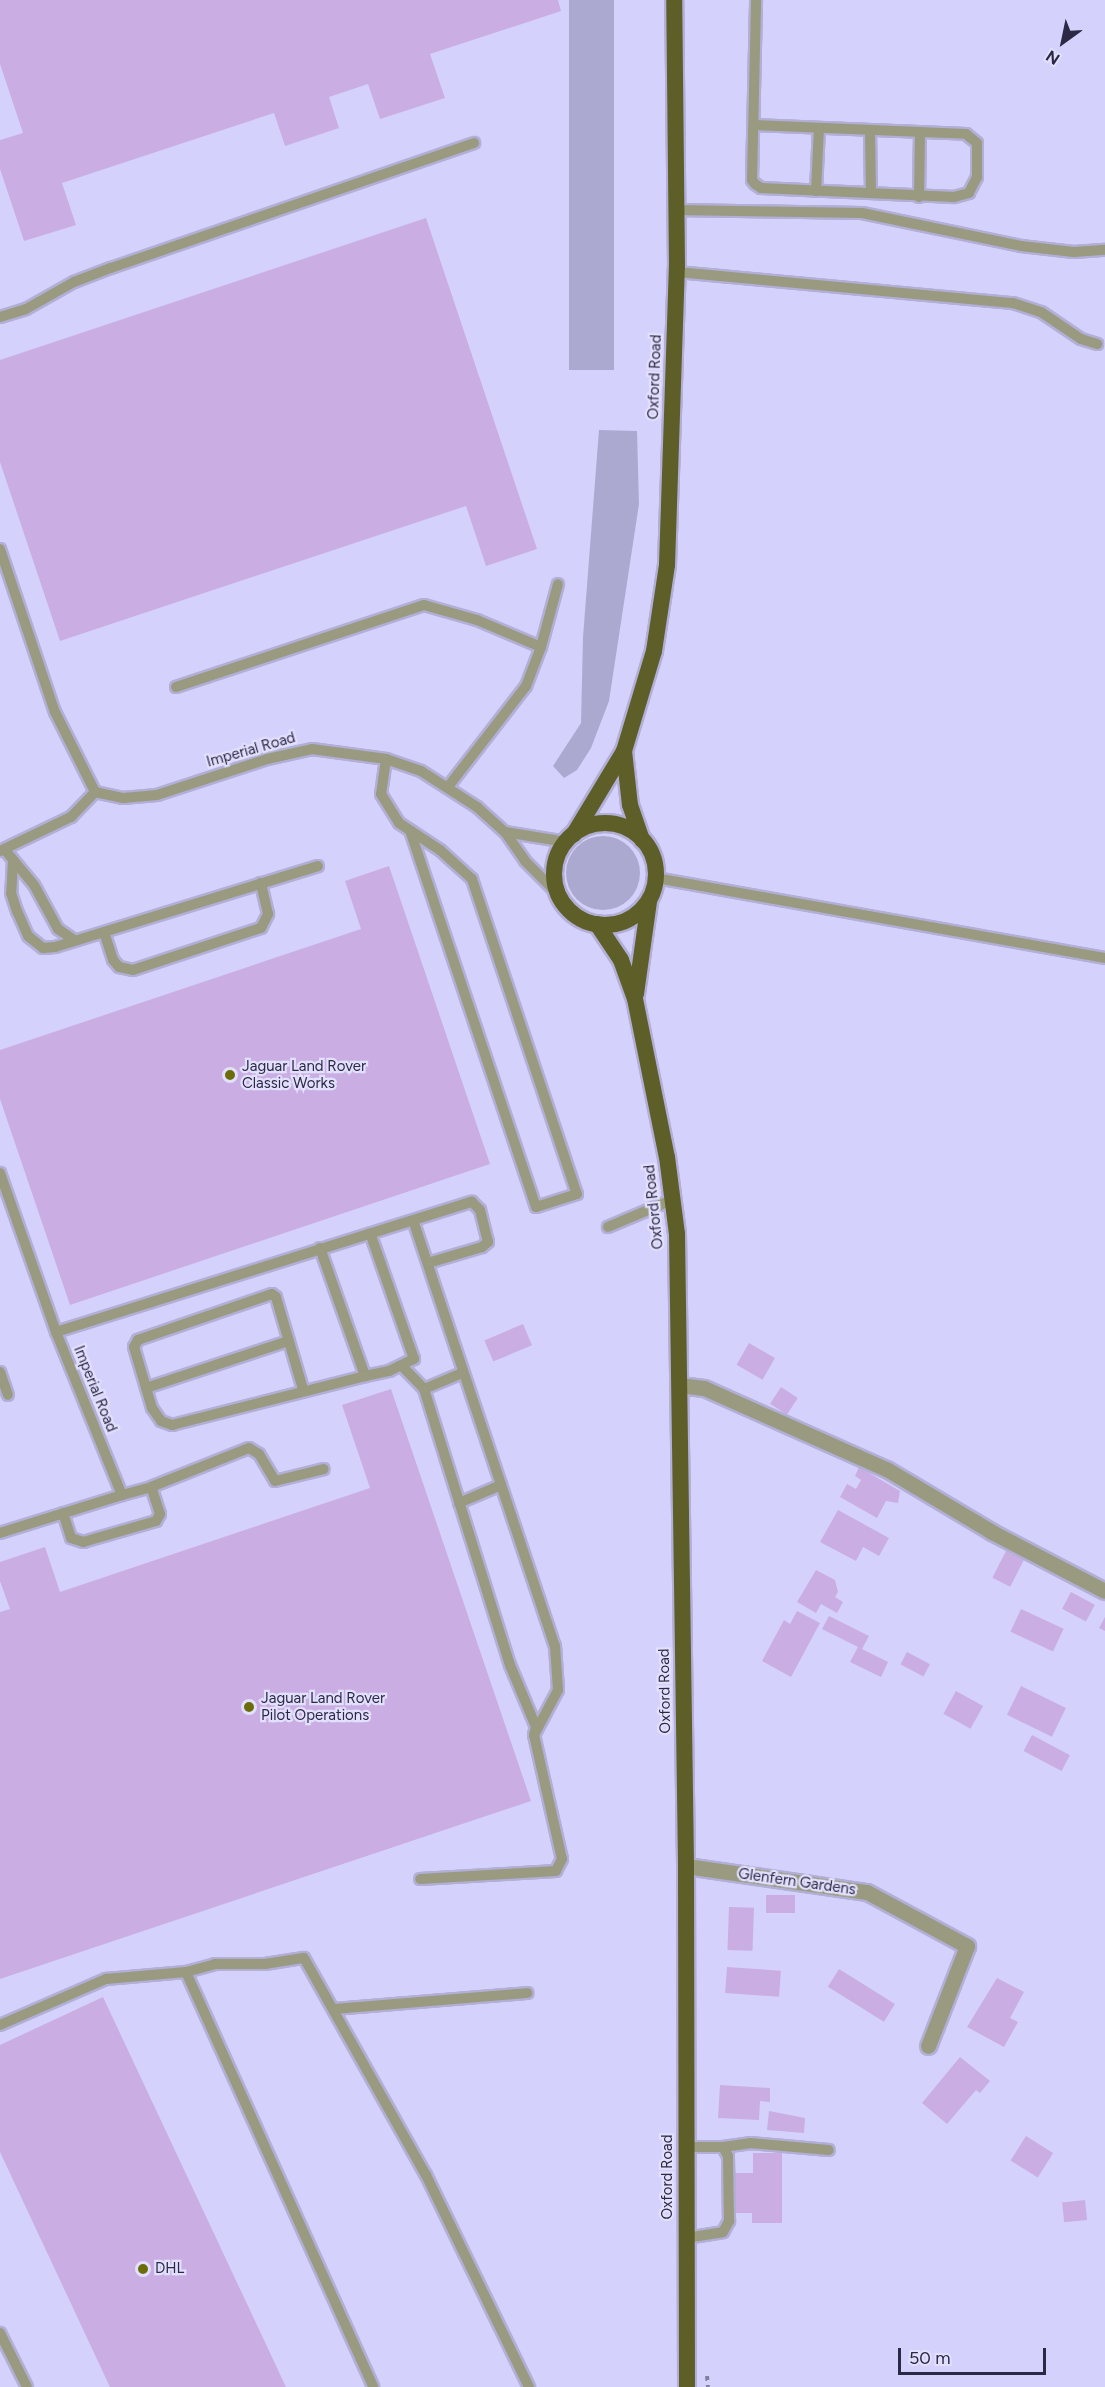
<!DOCTYPE html>
<style>
body{margin:0}
#map{position:relative;width:1105px;height:2387px;overflow:hidden;background:#d4d1fc;font-family:Figtree,sans-serif}
div>[style]{position:absolute}
[style*='--x']{left:calc(var(--x)*1px);top:calc(var(--y)*1px);width:calc(var(--w)*1px);rotate:calc(var(--a)*1deg)}
.green>*{inset:0;background:#aca9d1;transform-origin:0 0}
.round{border-radius:50%}
.building>*{inset:0;background:#caaee3;transform-origin:0 0}
.path>*{height:4px;margin-top:-2px;transform-origin:0;background:repeating-linear-gradient(90deg,#827fa2 0 4.5px,transparent 0 9px)}
.roads{filter:drop-shadow(2px 0 #b2afd7) drop-shadow(-2px 0 #b2afd7) drop-shadow(0 2px #b2afd7) drop-shadow(0 -2px #b2afd7)}
.service>*{height:10px;margin:-5px;padding:0 5px;transform-origin:5px;border-radius:5px;background:#999a80}
.minor>*{height:15px;margin:-7.5px;padding:0 7.5px;transform-origin:7.5px;border-radius:7.5px;background:#999a80}
.trunk>*{height:16px;margin:-8px;padding:0 8px;transform-origin:8px;border-radius:8px;background:#5e5e28}
.trunk>.ring{margin:-8px;padding:0;box-sizing:content-box;background:none;border:16px solid #5e5e28;border-radius:50%}
.dots>*{width:16px;height:16px;translate:-50% -50%;box-sizing:border-box;border:3px solid #e2e0fd;border-radius:50%}
span{translate:-50% -50%;white-space:nowrap;text-align:center;line-height:1.15;-webkit-text-stroke:4.5px #e2e0fd;paint-order:stroke}
.street-label{font-size:15px;color:#2c2944}
.poi-label{font-size:15px;color:#2c2944}
.left{translate:0 -50%;text-align:left}
.north{position:absolute;left:1033px;top:12px;width:60px;height:60px;-webkit-text-stroke:4px #e2e0fd;paint-order:stroke;rotate:213deg;font-size:16px;font-weight:700;line-height:24px;text-align:center;color:#2c2944}
.north::after{content:'';display:block;margin:auto;width:21px;height:27px;background:#2c2944;clip-path:polygon(50% 0,100% 100%,50% 72%,0 100%)}
.scale{position:absolute;left:898px;top:2348px;width:148px;height:27px;box-sizing:border-box;border:3px solid #2c2944;border-top:0;padding-left:8px;font-size:18px;line-height:21px;white-space:nowrap;color:#2c2944;-webkit-text-stroke:4px #e2e0fd;paint-order:stroke}
</style>
<div id="map">
<div class="green">
<div style="left:569px;top:0;width:45px;height:370px"></div>
<div style="clip-path:polygon(599px 430px,637px 431px,639px 504px,609px 701px,591px 748px,577px 770px,564px 778px,553px 766px,581px 723px,583px 637px)"></div>
<div class="round" style="left:566px;top:836px;width:74px;height:74px"></div>
</div>
<div class="building">
<div style="clip-path:polygon(0 0,558px 0,561px 11px,430px 54px,445px 98px,380px 119px,368px 84px,329px 97px,339px 128px,285px 146px,274px 113px,62px 183px,76px 225px,24px 241px,0 169px,0 140px,23px 133px,0 64px)"></div>
<div style="clip-path:polygon(426px 218px,537px 549px,486px 566px,466px 506px,60px 641px,0 462px,0 360px)"></div>
<div style="clip-path:polygon(389px 866px,490px 1164px,70px 1305px,0 1099px,0 1050px,361px 929px,345px 881px)"></div>
<div style="left:523px;top:1324px;width:23px;height:42px;rotate:67deg"></div>
<div style="left:749px;top:1343px;width:30px;height:25px;rotate:30deg"></div>
<div style="left:781px;top:1387px;width:20px;height:20px;rotate:33deg"></div>
<div style="clip-path:polygon(391px 1389px,531px 1801px,0 1979px,0 1612px,10px 1609px,0 1581px,0 1562px,45px 1547px,60px 1592px,370px 1488px,342px 1405px)"></div>
<div style="clip-path:polygon(859px 1467px,900px 1491px,898px 1503px,886px 1501px,877px 1518px,840px 1497px,847px 1484px,856px 1489px,861px 1480px,855px 1476px)"></div>
<div style="clip-path:polygon(838px 1510px,889px 1538px,879px 1556px,863px 1547px,856px 1561px,820px 1542px)"></div>
<div style="left:1006px;top:1551px;width:20px;height:30px;rotate:27deg"></div>
<div style="clip-path:polygon(816px 1570px,835px 1580px,838px 1592px,835px 1597px,843px 1602px,837px 1613px,821px 1604px,816px 1613px,797px 1602px)"></div>
<div style="left:1071px;top:1592px;width:27px;height:19px;rotate:28deg"></div>
<div style="left:1021px;top:1609px;width:47px;height:25px;rotate:25deg"></div>
<div style="clip-path:polygon(797px 1611px,820px 1623px,791px 1677px,762px 1661px,784px 1620px,790px 1624px)"></div>
<div style="clip-path:polygon(829px 1616px,869px 1636px,862px 1649px,888px 1662px,881px 1677px,850px 1662px,858px 1647px,822px 1629px)"></div>
<div style="clip-path:polygon(1105px 1617px,1105px 1631px,1099px 1628px)"></div>
<div style="left:907px;top:1652px;width:26px;height:14px;rotate:28deg"></div>
<div style="left:1021px;top:1686px;width:50px;height:32px;rotate:26deg"></div>
<div style="left:956px;top:1691px;width:31px;height:26px;rotate:29deg"></div>
<div style="left:1032px;top:1735px;width:43px;height:18px;rotate:28deg"></div>
<div style="left:766px;top:1895px;width:29px;height:18px"></div>
<div style="left:729px;top:1907px;width:25px;height:43px;rotate:2deg"></div>
<div style="left:727px;top:1967px;width:54px;height:26px;rotate:4deg"></div>
<div style="left:839px;top:1969px;width:66px;height:21px;rotate:32deg"></div>
<div style="clip-path:polygon(997px 1978px,1024px 1992px,1010px 2018px,1018px 2022px,1004px 2047px,967px 2027px)"></div>
<div style="clip-path:polygon(103px 1997px,286px 2387px,110px 2387px,0 2152px,0 2045px)"></div>
<div style="clip-path:polygon(960px 2057px,990px 2081px,980px 2093px,976px 2090px,947px 2124px,922px 2103px)"></div>
<div style="clip-path:polygon(720px 2085px,770px 2088px,770px 2102px,760px 2101px,759px 2120px,718px 2118px)"></div>
<div style="clip-path:polygon(769px 2111px,805px 2118px,804px 2133px,767px 2130px)"></div>
<div style="left:1026px;top:2136px;width:32px;height:29px;rotate:32deg"></div>
<div style="clip-path:polygon(753px 2153px,782px 2153px,782px 2223px,752px 2223px,752px 2213px,735px 2213px,735px 2173px,753px 2173px)"></div>
<div style="left:1085px;top:2200px;width:20px;height:23px;rotate:84deg"></div>
</div>
<div class="path">
<div style="--x:707;--y:2376;--w:11;--a:85"></div>
</div>
<div class="roads">
<div class="service">
<div style="--x:754;--y:125;--w:212;--a:2.4"></div>
<div style="--x:966;--y:134;--w:14;--a:39"></div>
<div style="--x:977;--y:143;--w:34;--a:90"></div>
<div style="--x:977;--y:177;--w:18;--a:117"></div>
<div style="--x:969;--y:193;--w:16;--a:165"></div>
<div style="--x:954;--y:197;--w:193;--a:-177.3"></div>
<div style="--x:761;--y:188;--w:7;--a:-146"></div>
<div style="--x:755;--y:184;--w:5;--a:-127"></div>
<div style="--x:752;--y:180;--w:180;--a:-88.7"></div>
<div style="--x:870;--y:130;--w:63;--a:89.1"></div>
<div style="--x:816;--y:191;--w:63;--a:-87.3"></div>
<div style="--x:919;--y:197;--w:65;--a:-89.1"></div>
<div style="--x:676;--y:210;--w:186;--a:0.9"></div>
<div style="--x:862;--y:213;--w:162;--a:11.7"></div>
<div style="--x:1021;--y:246;--w:53;--a:6.5"></div>
<div style="--x:1074;--y:252;--w:31;--a:-4"></div>
<div style="--x:677;--y:272;--w:337;--a:5.3"></div>
<div style="--x:1013;--y:303;--w:29;--a:18"></div>
<div style="--x:1041;--y:312;--w:48;--a:34"></div>
<div style="--x:1081;--y:339;--w:17;--a:17"></div>
<div style="--x:0;--y:317;--w:27;--a:-17"></div>
<div style="--x:26;--y:309;--w:55;--a:-29.4"></div>
<div style="--x:74;--y:282;--w:40;--a:-21"></div>
<div style="--x:111;--y:268;--w:384;--a:-19"></div>
<div style="--x:0;--y:549;--w:172;--a:71.4"></div>
<div style="--x:55;--y:712;--w:89;--a:63.4"></div>
<div style="--x:95;--y:792;--w:29;--a:12"></div>
<div style="--x:123;--y:798;--w:34;--a:-5"></div>
<div style="--x:157;--y:795;--w:116;--a:-18.1"></div>
<div style="--x:267;--y:759;--w:46;--a:-12.5"></div>
<div style="--x:312;--y:749;--w:75;--a:7.7"></div>
<div style="--x:386;--y:759;--w:37;--a:19"></div>
<div style="--x:421;--y:771;--w:67;--a:32.7"></div>
<div style="--x:477;--y:807;--w:38;--a:42"></div>
<div style="--x:505;--y:832;--w:35;--a:55"></div>
<div style="--x:525;--y:861;--w:48;--a:45"></div>
<div style="--x:541;--y:647;--w:65;--a:-74.9"></div>
<div style="--x:176;--y:687;--w:261;--a:-18.3"></div>
<div style="--x:424;--y:605;--w:55;--a:15.8"></div>
<div style="--x:477;--y:620;--w:69;--a:22.9"></div>
<div style="--x:541;--y:647;--w:42;--a:111"></div>
<div style="--x:526;--y:686;--w:128;--a:127.7"></div>
<div style="--x:386;--y:759;--w:35;--a:98"></div>
<div style="--x:381;--y:794;--w:34;--a:58"></div>
<div style="--x:399;--y:823;--w:49;--a:33.4"></div>
<div style="--x:440;--y:850;--w:43;--a:42.2"></div>
<div style="--x:472;--y:879;--w:332;--a:71.6"></div>
<div style="--x:577;--y:1194;--w:43;--a:162.4"></div>
<div style="--x:536;--y:1207;--w:397;--a:-108.5"></div>
<div style="--x:505;--y:832;--w:62;--a:9.3"></div>
<div style="--x:5;--y:850;--w:45;--a:50.4"></div>
<div style="--x:34;--y:885;--w:50;--a:61.4"></div>
<div style="--x:58;--y:929;--w:18;--a:34"></div>
<div style="--x:0;--y:851;--w:79;--a:-25.6"></div>
<div style="--x:71;--y:817;--w:35;--a:-46"></div>
<div style="--x:13;--y:860;--w:33;--a:93"></div>
<div style="--x:11;--y:893;--w:19;--a:72"></div>
<div style="--x:17;--y:911;--w:27;--a:66"></div>
<div style="--x:28;--y:936;--w:19;--a:39"></div>
<div style="--x:43;--y:948;--w:12;--a:-5"></div>
<div style="--x:55;--y:947;--w:275;--a:-17.1"></div>
<div style="--x:656;--y:878;--w:456;--a:10.1"></div>
<div style="--x:104;--y:932;--w:29;--a:72"></div>
<div style="--x:113;--y:960;--w:9;--a:49"></div>
<div style="--x:119;--y:967;--w:14;--a:12"></div>
<div style="--x:133;--y:970;--w:135;--a:-18.2"></div>
<div style="--x:261;--y:928;--w:16;--a:-63"></div>
<div style="--x:268;--y:914;--w:32;--a:-103"></div>
<div style="--x:0;--y:1173;--w:169;--a:70.6"></div>
<div style="--x:56;--y:1332;--w:176;--a:68"></div>
<div style="--x:122;--y:1495;--w:128;--a:162.7"></div>
<div style="--x:414;--y:1223;--w:446;--a:71.6"></div>
<div style="--x:555;--y:1646;--w:44;--a:86.1"></div>
<div style="--x:558;--y:1690;--w:51;--a:118.1"></div>
<div style="--x:534;--y:1735;--w:127;--a:77.3"></div>
<div style="--x:562;--y:1859;--w:13;--a:117"></div>
<div style="--x:556;--y:1871;--w:136;--a:176.6"></div>
<div style="--x:608;--y:1227;--w:69;--a:-22.9"></div>
<div style="--x:320;--y:1248;--w:136;--a:70.6"></div>
<div style="--x:365;--y:1376;--w:25;--a:-12"></div>
<div style="--x:389;--y:1371;--w:28;--a:-26"></div>
<div style="--x:414;--y:1359;--w:133;--a:-109.2"></div>
<div style="--x:56;--y:1332;--w:436;--a:-17.4"></div>
<div style="--x:472;--y:1202;--w:11;--a:45"></div>
<div style="--x:480;--y:1210;--w:33;--a:76"></div>
<div style="--x:488;--y:1242;--w:8;--a:140"></div>
<div style="--x:482;--y:1247;--w:56;--a:163.5"></div>
<div style="--x:402;--y:1366;--w:32;--a:46"></div>
<div style="--x:424;--y:1389;--w:289;--a:72.7"></div>
<div style="--x:510;--y:1665;--w:67;--a:67.2"></div>
<div style="--x:536;--y:1727;--w:8;--a:104"></div>
<div style="--x:0;--y:1372;--w:24;--a:71"></div>
<div style="--x:146;--y:1388;--w:150;--a:-18.3"></div>
<div style="--x:303;--y:1389;--w:96;--a:-106.4"></div>
<div style="--x:276;--y:1297;--w:5;--a:-143"></div>
<div style="--x:272;--y:1294;--w:142;--a:161.1"></div>
<div style="--x:138;--y:1340;--w:8;--a:120"></div>
<div style="--x:134;--y:1347;--w:64;--a:73.6"></div>
<div style="--x:152;--y:1408;--w:16;--a:55"></div>
<div style="--x:161;--y:1421;--w:12;--a:20"></div>
<div style="--x:172;--y:1425;--w:199;--a:-14.2"></div>
<div style="--x:424;--y:1389;--w:41;--a:-22.8"></div>
<div style="--x:122;--y:1495;--w:30;--a:-15"></div>
<div style="--x:151;--y:1487;--w:105;--a:-21.7"></div>
<div style="--x:249;--y:1448;--w:12;--a:31"></div>
<div style="--x:259;--y:1454;--w:31;--a:59"></div>
<div style="--x:275;--y:1481;--w:50;--a:-13.8"></div>
<div style="--x:459;--y:1503;--w:46;--a:-23.2"></div>
<div style="--x:63;--y:1513;--w:26;--a:72"></div>
<div style="--x:71;--y:1538;--w:13;--a:18"></div>
<div style="--x:83;--y:1542;--w:76;--a:-16"></div>
<div style="--x:156;--y:1521;--w:8;--a:-60"></div>
<div style="--x:160;--y:1514;--w:28;--a:-108"></div>
<div style="--x:186;--y:1972;--w:455;--a:65.7"></div>
<div style="--x:333;--y:2009;--w:195;--a:-4.7"></div>
<div style="--x:0;--y:2025;--w:116;--a:-23.5"></div>
<div style="--x:106;--y:1979;--w:80;--a:-5"></div>
<div style="--x:186;--y:1972;--w:30;--a:-15"></div>
<div style="--x:215;--y:1964;--w:50;--a:0"></div>
<div style="--x:265;--y:1964;--w:39;--a:-9"></div>
<div style="--x:304;--y:1958;--w:249;--a:60.7"></div>
<div style="--x:426;--y:2175;--w:236;--a:64.1"></div>
<div style="--x:723;--y:2147;--w:27;--a:-8"></div>
<div style="--x:750;--y:2143;--w:79;--a:5.1"></div>
<div style="--x:686;--y:2238;--w:37;--a:-9"></div>
<div style="--x:723;--y:2232;--w:13;--a:-61"></div>
<div style="--x:729;--y:2221;--w:65;--a:-90.9"></div>
<div style="--x:728;--y:2156;--w:10;--a:-119"></div>
<div style="--x:723;--y:2147;--w:37;--a:180"></div>
<div style="--x:0;--y:2333;--w:60;--a:63.4"></div>
</div>
<div class="minor">
<div style="--x:679;--y:1385;--w:25;--a:7"></div>
<div style="--x:704;--y:1388;--w:201;--a:24"></div>
<div style="--x:888;--y:1470;--w:121;--a:30.8"></div>
<div style="--x:992;--y:1532;--w:127;--a:27.6"></div>
<div style="--x:686;--y:1866;--w:183;--a:8.2"></div>
<div style="--x:867;--y:1892;--w:114;--a:28.4"></div>
<div style="--x:967;--y:1946;--w:107;--a:111.3"></div>
</div>
<div class="trunk">
<div style="--x:624;--y:751;--w:54;--a:83.7"></div>
<div style="--x:630;--y:805;--w:37;--a:71"></div>
<div class="ring" style="left:554px;top:823px;width:86px;height:86px"></div>
<div style="--x:574;--y:834;--w:97;--a:-58.9"></div>
<div style="--x:624;--y:751;--w:104;--a:-73.3"></div>
<div style="--x:654;--y:651;--w:87;--a:-81.4"></div>
<div style="--x:667;--y:565;--w:299;--a:-88.1"></div>
<div style="--x:677;--y:266;--w:266;--a:-90.6"></div>
<div style="--x:597;--y:924;--w:43;--a:56.3"></div>
<div style="--x:621;--y:960;--w:41;--a:70.3"></div>
<div style="--x:635;--y:999;--w:161;--a:78.6"></div>
<div style="--x:667;--y:1157;--w:78;--a:82.6"></div>
<div style="--x:677;--y:1234;--w:632;--a:89.18"></div>
<div style="--x:686;--y:1866;--w:521;--a:89.89"></div>
<div style="--x:636;--y:994;--w:94;--a:-82"></div>
</div>
</div>
<div class="dots">
<div style="left:230px;top:1075px;background:#6d6c0a"></div>
<div style="left:249px;top:1707px;background:#6d6c0a"></div>
<div style="left:143px;top:2269px;background:#6d6c0a"></div>
</div>
<div class="street-label">
<span style="left:655px;top:377px;rotate:-88deg">Oxford Road</span>
<span style="left:251px;top:750px;rotate:-16deg">Imperial Road</span>
<span style="left:654px;top:1207px;rotate:-96deg">Oxford Road</span>
<span style="left:95px;top:1389px;rotate:68deg">Imperial Road</span>
<span style="left:665px;top:1691px;rotate:-91deg">Oxford Road</span>
<span style="left:797px;top:1882px;rotate:8deg">Glenfern Gardens</span>
<span style="left:668px;top:2177px;rotate:-90deg">Oxford Road</span>
</div>
<div class="poi-label">
<span class="left" style="left:242px;top:1075px">Jaguar Land Rover<br>Classic Works</span>
<span class="left" style="left:261px;top:1707px">Jaguar Land Rover<br>Pilot Operations</span>
<span class="left" style="left:155px;top:2269px">DHL</span>
</div>
<div class="north">N</div>
<div class="scale">50 m</div>
</div>
